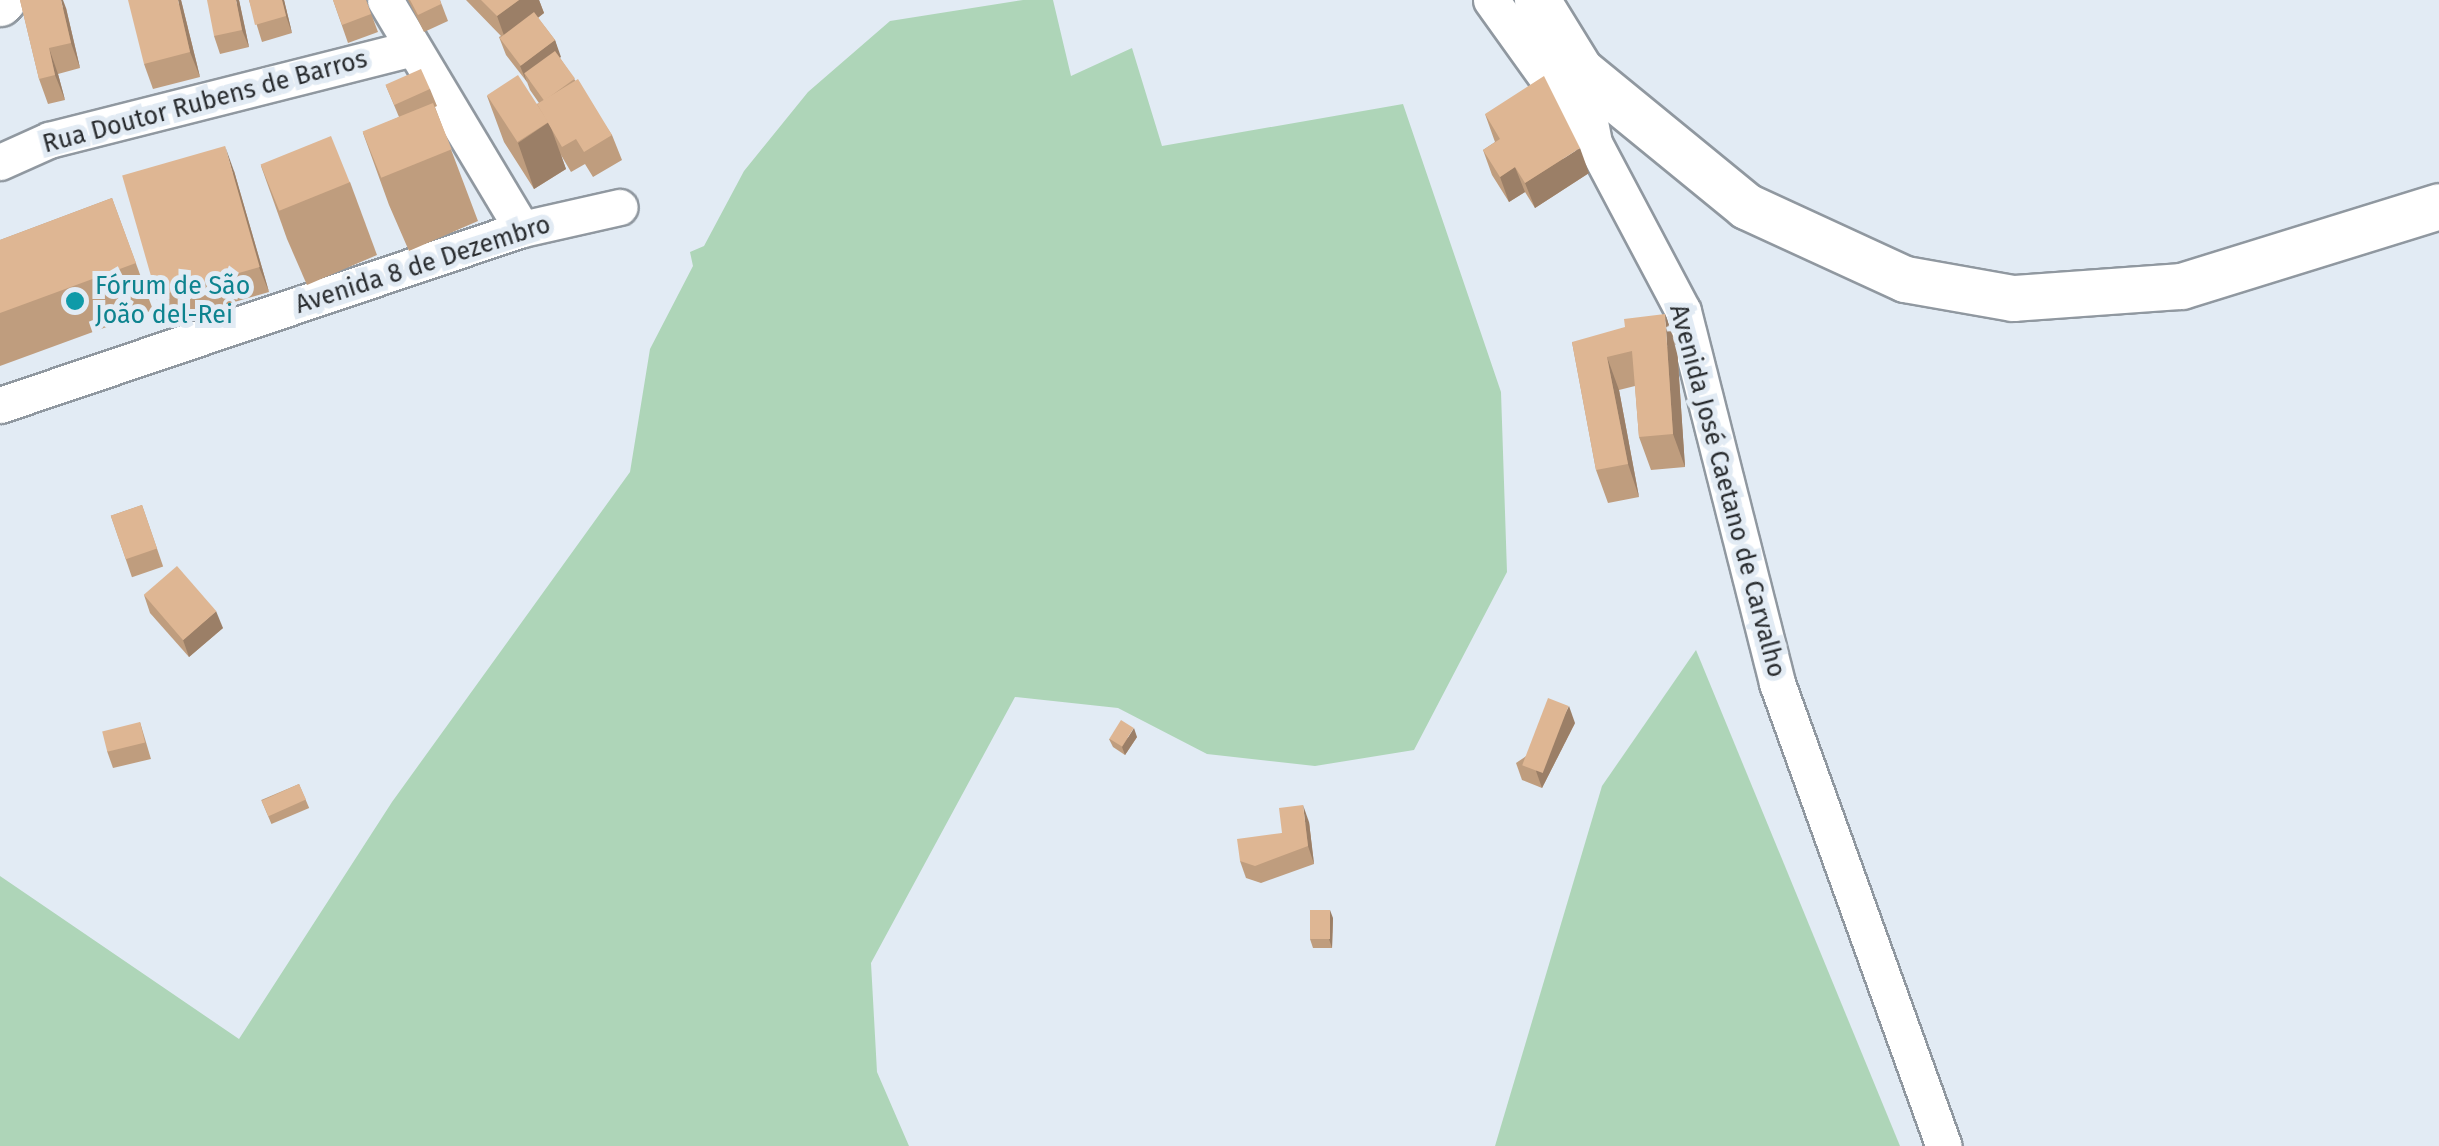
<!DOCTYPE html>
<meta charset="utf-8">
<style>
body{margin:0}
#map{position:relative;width:2439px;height:1146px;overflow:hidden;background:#e2ebf4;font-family:"Fira Sans",sans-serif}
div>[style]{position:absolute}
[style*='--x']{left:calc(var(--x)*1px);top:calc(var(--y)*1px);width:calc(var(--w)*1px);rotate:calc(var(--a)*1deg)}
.green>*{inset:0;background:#aed5b8}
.roads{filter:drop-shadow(2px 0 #9098a0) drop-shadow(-2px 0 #9098a0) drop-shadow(0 2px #9098a0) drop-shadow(0 -2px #9098a0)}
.minor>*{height:35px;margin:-17.5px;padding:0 17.5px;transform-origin:17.5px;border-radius:17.5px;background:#fff}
.major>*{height:45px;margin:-22.5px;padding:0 22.5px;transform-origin:22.5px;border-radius:22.5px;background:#fff}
.wall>*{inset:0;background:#bf9d7e;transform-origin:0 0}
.shaded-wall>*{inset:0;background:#9b7f67}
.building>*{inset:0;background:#deb693;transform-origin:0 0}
.dots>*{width:28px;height:28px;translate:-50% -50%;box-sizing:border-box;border:5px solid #e2ebf4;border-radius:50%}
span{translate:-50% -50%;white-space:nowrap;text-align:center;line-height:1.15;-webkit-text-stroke:10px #e2ebf4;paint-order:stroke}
.street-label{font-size:25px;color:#292c2f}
.culture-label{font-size:25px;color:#0d838f}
.left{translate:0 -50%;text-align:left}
</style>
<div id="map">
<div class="green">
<div style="clip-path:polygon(1023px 0,1053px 0,1071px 76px,1132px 48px,1162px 146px,1403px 104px,1501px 392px,1507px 572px,1414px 750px,1315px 766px,1207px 754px,1118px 708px,1015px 697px,871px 963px,877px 1072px,909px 1146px,0 1146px,0 876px,239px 1039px,392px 802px,630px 472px,650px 349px,693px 266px,690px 252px,704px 246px,744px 171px,808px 92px,890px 21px)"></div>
<div style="clip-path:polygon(1696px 650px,1900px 1146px,1495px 1146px,1602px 786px)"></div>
</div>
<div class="roads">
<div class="minor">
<div style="--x:385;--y:0;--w:267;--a:59.1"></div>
<div style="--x:1491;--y:0;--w:160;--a:54.4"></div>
<div style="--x:1580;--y:70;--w:74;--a:79.1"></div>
<div style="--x:1594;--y:143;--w:190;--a:62.1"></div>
<div style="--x:1683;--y:311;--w:384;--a:75.8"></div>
<div style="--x:1777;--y:683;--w:492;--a:70.2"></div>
<div style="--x:0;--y:162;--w:54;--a:-24.2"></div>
<div style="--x:49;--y:140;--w:374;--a:-14.2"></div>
<div style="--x:0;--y:405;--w:551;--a:-18.63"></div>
<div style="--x:522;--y:229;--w:100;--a:-12.7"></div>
</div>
<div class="major">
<div style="--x:1537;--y:0;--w:82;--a:58.4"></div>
<div style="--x:1580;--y:70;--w:215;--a:39.3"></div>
<div style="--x:1746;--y:206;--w:175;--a:24.7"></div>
<div style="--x:1905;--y:279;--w:110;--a:10"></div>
<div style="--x:2013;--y:298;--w:168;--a:-4.1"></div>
<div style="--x:2181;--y:286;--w:270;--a:-17.2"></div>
<div style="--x:0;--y:3;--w:4;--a:-45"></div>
</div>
</div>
<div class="wall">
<div style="clip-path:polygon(20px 0,66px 8px,80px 68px,58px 74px,65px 100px,48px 104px,39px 79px)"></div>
<div style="clip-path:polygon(181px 0,200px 77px,153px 89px,144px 64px)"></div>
<div style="clip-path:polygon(239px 0,249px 47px,220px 54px,214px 36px)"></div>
<div style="clip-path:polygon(249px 0,284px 0,292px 33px,262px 42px)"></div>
<div style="clip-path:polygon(333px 0,366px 0,378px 32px,348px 43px)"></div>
<div style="clip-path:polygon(408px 0,440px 0,448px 21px,424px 32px)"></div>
<div style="clip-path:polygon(466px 0,539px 0,544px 13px,538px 18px,555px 40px,560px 58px,612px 135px,622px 160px,593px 177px,585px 164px,571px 172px,561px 155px,566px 169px,534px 189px,504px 142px,487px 96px,537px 104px,539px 103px,530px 90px,527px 82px,506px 55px,499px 37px,501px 36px)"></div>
<div style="clip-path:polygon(386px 86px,430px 89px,437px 106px,435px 107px,478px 221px,409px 251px,389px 205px,363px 133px,399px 117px)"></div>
<div style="clip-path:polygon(1485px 114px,1589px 173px,1535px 208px,1525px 192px,1509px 202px,1492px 175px,1483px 150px,1495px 142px)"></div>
<div style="clip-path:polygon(261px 166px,350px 182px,377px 255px,307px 285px,287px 239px)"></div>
<div style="clip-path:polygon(234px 171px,269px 292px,165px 322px,156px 297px)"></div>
<div style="clip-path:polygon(112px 198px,153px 310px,0 366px,0 240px)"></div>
<div style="clip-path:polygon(1572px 342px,1677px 347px,1685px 467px,1651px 470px,1639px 437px,1635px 386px,1619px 390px,1639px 497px,1608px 503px,1596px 470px)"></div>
<div style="left:142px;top:505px;width:65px;height:33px;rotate:71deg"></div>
<div style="clip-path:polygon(144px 595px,223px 628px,189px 657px,150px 613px)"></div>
<div style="clip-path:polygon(140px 722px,151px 759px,113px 768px,107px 751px)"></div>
<div style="clip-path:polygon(1575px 723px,1542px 788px,1522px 780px,1516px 763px)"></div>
<div style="clip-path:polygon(1137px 737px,1125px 755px,1113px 747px,1109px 739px)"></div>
<div style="left:299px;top:784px;width:26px;height:41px;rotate:67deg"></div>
<div style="clip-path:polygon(1309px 822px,1314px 864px,1261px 883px,1246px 878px,1240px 861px,1282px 833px)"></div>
<div style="clip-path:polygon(1333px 918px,1332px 948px,1313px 948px,1310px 939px)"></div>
</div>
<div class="shaded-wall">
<div style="clip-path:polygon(61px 0,63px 0,66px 8px,80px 68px,71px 43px)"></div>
<div style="clip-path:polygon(178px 0,181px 0,200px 77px,190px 52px)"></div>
<div style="clip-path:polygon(236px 0,239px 0,249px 47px,242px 30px)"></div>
<div style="clip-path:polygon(282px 0,284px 0,292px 33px,286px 16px)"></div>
<div style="clip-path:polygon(519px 0,539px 0,544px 13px,506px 41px,497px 16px)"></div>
<div style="clip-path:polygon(555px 40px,561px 57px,530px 81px,524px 73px,527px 83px,520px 66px)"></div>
<div style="clip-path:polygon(49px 48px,58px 74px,65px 100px,55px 75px)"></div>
<div style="clip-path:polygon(549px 122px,566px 169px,534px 189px,518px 143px)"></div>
<div style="clip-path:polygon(225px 146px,234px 171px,269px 292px,259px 267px)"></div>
<div style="clip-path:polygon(1580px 148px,1589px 173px,1535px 208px,1525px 183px)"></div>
<div style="clip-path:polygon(1515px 167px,1525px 192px,1509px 202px,1500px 177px)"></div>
<div style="clip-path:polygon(1665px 314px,1677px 347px,1685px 467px,1673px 434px)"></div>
<div style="clip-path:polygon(1607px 357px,1619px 390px,1639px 497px,1628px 464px)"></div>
<div style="clip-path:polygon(216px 611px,223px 628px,189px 657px,183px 640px)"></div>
<div style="clip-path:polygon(1569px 706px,1575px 723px,1542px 788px,1536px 771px)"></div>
<div style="clip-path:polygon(1134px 728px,1137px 737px,1125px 755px,1122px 747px)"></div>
<div style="clip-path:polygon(1303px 805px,1309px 822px,1314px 864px,1308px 846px)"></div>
<div style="clip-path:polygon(1330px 910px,1333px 918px,1332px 948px,1329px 939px)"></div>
</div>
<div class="building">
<div style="clip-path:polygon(20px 0,61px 0,71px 43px,49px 48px,55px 75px,39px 79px)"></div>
<div style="clip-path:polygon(128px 0,178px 0,190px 52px,144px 64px)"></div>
<div style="clip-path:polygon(207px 0,236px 0,242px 30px,214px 36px)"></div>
<div style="clip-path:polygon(249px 0,282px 0,286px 16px,255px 25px)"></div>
<div style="clip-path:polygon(333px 0,366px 0,371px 14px,342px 25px)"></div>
<div style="clip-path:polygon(410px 0,440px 0,441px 4px,418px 15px)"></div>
<div style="clip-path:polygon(481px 0,519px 0,497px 16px)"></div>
<div style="left:534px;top:12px;width:35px;height:43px;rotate:53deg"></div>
<div style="left:555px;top:51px;width:34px;height:38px;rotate:54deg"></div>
<div style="left:421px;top:69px;width:22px;height:39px;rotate:66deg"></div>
<div style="left:518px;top:75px;width:56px;height:37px;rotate:57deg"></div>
<div style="clip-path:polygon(1544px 76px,1580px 148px,1525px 183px,1515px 167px,1500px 177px,1483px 150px,1500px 139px,1485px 114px)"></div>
<div style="clip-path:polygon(578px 79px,612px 135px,584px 152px,576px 139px,562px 147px,537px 104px)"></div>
<div style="left:433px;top:103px;width:50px;height:76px;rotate:68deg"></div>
<div style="left:331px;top:136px;width:50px;height:76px;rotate:68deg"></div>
<div style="left:225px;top:146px;width:126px;height:107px;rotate:74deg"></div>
<div style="clip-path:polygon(112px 198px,136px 263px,0 313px,0 240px)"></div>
<div style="clip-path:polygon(1665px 314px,1673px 434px,1639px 437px,1632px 351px,1607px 357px,1628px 464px,1596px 470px,1572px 342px,1625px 327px,1624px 319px)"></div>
<div style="left:142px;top:505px;width:46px;height:33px;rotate:71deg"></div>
<div style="left:177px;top:566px;width:60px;height:44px;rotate:49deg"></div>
<div style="left:1548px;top:698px;width:22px;height:72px;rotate:21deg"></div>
<div style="left:1121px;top:720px;width:15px;height:22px;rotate:32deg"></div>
<div style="left:140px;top:722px;width:21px;height:39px;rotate:76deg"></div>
<div style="left:299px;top:784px;width:17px;height:41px;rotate:66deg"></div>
<div style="clip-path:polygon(1303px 805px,1308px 846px,1255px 866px,1240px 861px,1237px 839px,1282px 833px,1279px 808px)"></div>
<div style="left:1310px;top:910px;width:20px;height:29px"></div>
</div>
<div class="dots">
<div style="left:75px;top:301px;background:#0f9aa8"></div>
</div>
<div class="street-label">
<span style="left:205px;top:102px;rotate:-15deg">Rua Doutor Rubens de Barros</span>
<span style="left:423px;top:265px;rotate:-18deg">Avenida 8 de Dezembro</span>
<span style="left:1727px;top:491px;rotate:75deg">Avenida José Caetano de Carvalho</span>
</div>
<div class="culture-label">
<span class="left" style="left:95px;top:301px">Fórum de São<br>João del-Rei</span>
</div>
</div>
